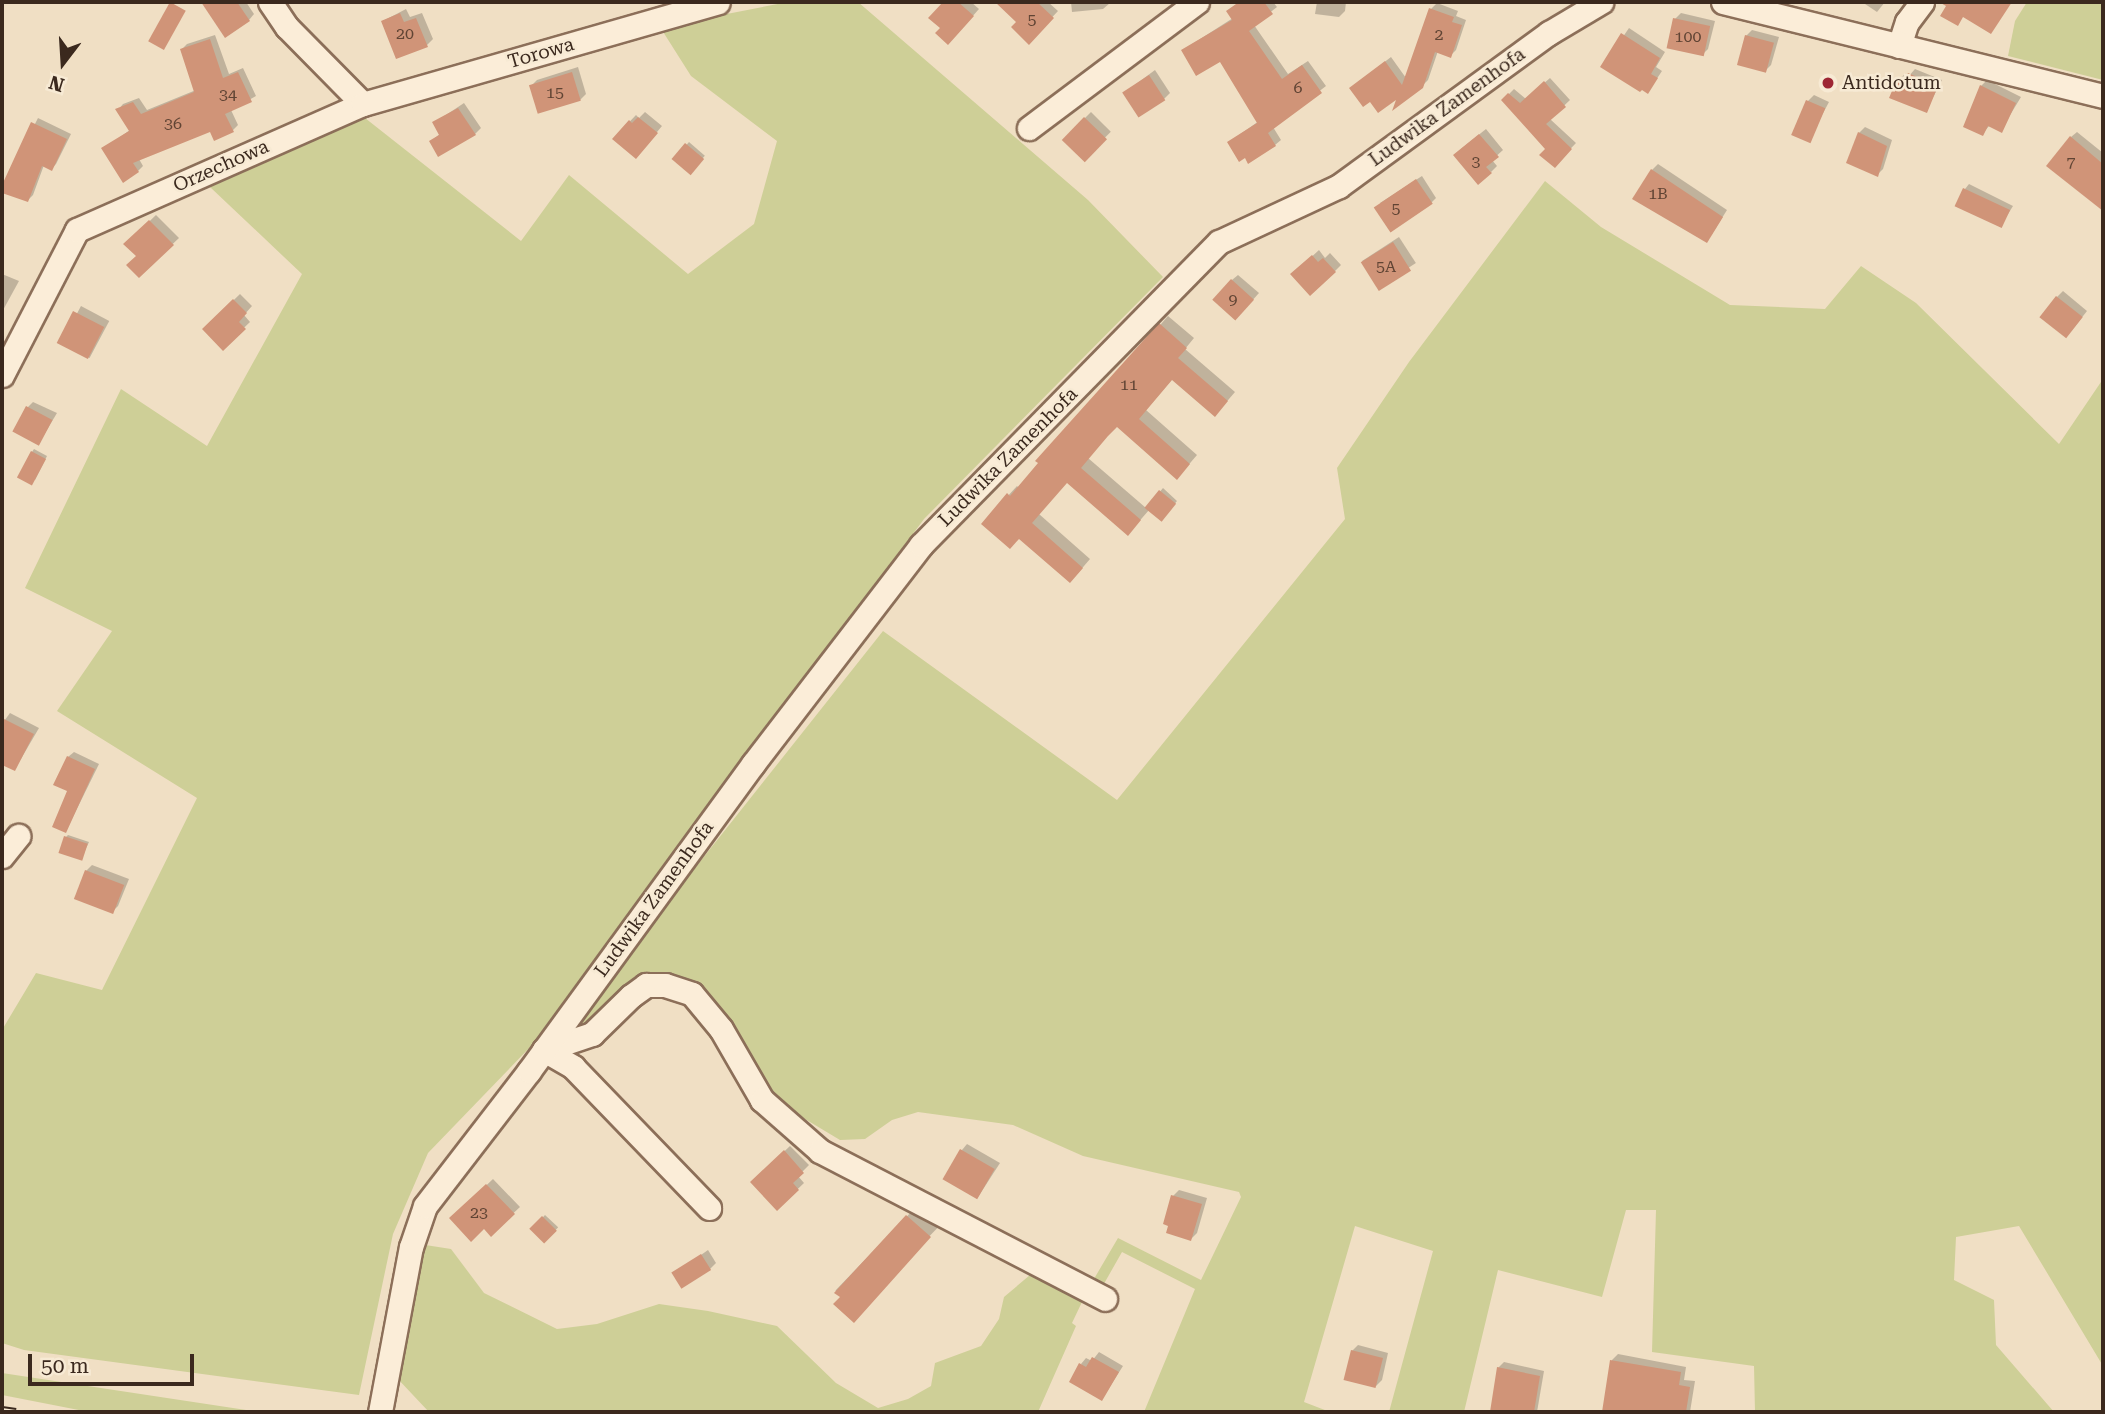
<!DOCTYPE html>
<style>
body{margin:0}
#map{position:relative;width:2105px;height:1414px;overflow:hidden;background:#f0dfc4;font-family:"Roboto Serif",serif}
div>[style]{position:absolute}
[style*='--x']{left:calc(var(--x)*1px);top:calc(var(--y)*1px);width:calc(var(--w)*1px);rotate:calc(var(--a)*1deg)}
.green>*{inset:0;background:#cecf97}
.shadow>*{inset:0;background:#0003;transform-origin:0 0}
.building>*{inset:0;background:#d09478;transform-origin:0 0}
.roads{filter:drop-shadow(2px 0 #8c6f59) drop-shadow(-2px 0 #8c6f59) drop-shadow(0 2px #8c6f59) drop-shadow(0 -2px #8c6f59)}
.street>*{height:23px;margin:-11.5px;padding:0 11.5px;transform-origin:11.5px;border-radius:11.5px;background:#fbedd8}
.rail>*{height:8px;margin-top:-4px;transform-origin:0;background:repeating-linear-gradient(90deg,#f7ead4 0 16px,#3b291e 0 32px);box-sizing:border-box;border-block:2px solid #3b291e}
.dots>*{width:19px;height:19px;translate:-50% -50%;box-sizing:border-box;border:4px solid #f7ead4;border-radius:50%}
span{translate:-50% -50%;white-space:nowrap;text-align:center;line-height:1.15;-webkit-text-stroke:5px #f7ead4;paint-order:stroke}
.number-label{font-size:16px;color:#604434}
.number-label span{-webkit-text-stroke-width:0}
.street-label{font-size:19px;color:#3b291e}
.poi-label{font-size:19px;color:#3b291e}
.left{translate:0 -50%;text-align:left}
.frame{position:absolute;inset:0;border:4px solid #3b291e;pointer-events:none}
.north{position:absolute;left:28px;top:28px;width:70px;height:70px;-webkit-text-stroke:5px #f7ead4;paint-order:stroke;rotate:197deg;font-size:19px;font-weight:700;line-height:28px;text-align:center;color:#3b291e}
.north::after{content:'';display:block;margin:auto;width:24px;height:32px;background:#3b291e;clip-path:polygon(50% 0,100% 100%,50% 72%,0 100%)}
.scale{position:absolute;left:28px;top:1354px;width:166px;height:32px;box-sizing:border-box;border:4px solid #3b291e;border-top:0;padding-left:9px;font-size:21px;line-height:24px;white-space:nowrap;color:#3b291e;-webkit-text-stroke:5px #f7ead4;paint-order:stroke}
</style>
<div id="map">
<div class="green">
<div style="clip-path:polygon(788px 2px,858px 2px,1088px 200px,1163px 277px,924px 519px,533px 1044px,428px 1153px,393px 1234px,359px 1395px,24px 1350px,2px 1343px,2px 1030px,36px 973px,102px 990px,197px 798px,57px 711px,112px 631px,25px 588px,121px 389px,207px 446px,302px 274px,210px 187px,365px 118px,521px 241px,569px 175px,688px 274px,754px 224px,777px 141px,691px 76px,660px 27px)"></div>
<div style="clip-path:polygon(2027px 2px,2103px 2px,2103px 80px,2008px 56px,2015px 21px)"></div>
<div style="clip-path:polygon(1545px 181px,1601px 227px,1730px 305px,1825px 309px,1861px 266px,1916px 303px,2059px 444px,2103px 379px,2103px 1366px,2019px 1226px,1956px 1237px,1954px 1280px,1994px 1300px,1996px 1345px,2054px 1412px,1755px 1412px,1754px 1366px,1652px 1352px,1656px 1210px,1626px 1210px,1602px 1297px,1498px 1270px,1464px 1412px,1389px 1412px,1433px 1251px,1355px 1226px,1304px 1402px,1330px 1412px,1144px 1412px,1195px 1289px,1122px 1252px,1101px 1289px,1091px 1284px,1118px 1238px,1201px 1280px,1241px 1197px,1239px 1192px,1083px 1156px,1013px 1125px,918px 1112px,892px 1120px,865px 1139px,840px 1140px,765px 1095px,662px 974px,575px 1033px,578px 1016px,643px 922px,649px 926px,883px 631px,1117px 800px,1345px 519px,1337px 468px,1409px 362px)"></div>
<div style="clip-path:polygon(419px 1244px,451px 1249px,484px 1293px,557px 1329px,597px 1324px,659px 1304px,708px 1311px,777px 1326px,836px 1383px,878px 1408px,908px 1399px,931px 1386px,935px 1363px,981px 1346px,999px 1319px,1004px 1297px,1030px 1275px,1082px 1302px,1072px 1323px,1076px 1326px,1038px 1412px,429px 1412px,396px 1377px)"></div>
<div style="clip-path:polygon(2px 1373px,259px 1412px,89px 1412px,2px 1395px)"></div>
</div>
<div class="shadow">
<div style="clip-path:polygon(211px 2px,246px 2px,254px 14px,249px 20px,206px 6px)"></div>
<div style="clip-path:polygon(945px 2px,971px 2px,979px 9px,954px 37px,931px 18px)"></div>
<div style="clip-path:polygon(1008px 2px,1048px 2px,1058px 11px,1029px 42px,1018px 22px,1003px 7px)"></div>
<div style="clip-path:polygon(1071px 2px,1109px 2px,1110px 3px,1103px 9px,1072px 12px)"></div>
<div style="clip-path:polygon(1239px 2px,1273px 2px,1277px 7px,1254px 25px,1288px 74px,1308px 61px,1326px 86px,1273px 127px,1281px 140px,1275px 145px,1229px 142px,1259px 121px,1220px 60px,1183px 50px,1233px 18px,1228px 11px)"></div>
<div style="clip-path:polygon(1317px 2px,1346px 2px,1345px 11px,1339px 17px,1315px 14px)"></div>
<div style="clip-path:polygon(1862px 2px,1885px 2px,1877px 12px)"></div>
<div style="clip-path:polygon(1437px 3px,1458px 11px,1456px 16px,1466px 20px,1456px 50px,1450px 56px,1438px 51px,1428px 80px,1421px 87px,1400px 95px,1357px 83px,1391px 57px,1406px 78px,1431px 9px)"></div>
<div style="clip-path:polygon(406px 9px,410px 17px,422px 13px,433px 39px,427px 45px,383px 21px)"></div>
<div style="clip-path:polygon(1681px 13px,1715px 21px,1708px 49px,1702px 55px,1675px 19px)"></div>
<div style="clip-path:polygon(1629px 28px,1665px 52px,1656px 67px,1662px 71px,1648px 92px,1603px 66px)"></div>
<div style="clip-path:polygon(1752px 30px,1779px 37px,1771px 65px,1765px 71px,1746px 36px)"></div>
<div style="clip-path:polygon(215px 35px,229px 74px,243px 68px,256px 96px,231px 110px,238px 125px,233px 130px,211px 130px,139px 159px,143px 166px,138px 171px,103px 149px,130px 130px,118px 110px,123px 104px,139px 98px,147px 110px,196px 90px,182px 49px,187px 44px)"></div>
<div style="clip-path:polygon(578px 67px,586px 94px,580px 100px,531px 86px,537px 80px)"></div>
<div style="clip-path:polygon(1915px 69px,1942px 80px,1926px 111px,1898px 80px,1904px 75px,1908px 77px)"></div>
<div style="clip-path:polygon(1155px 70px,1170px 93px,1164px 99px,1124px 93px)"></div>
<div style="clip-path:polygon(1550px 78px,1570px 100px,1550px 119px,1576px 143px,1554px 166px,1547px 149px,1503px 100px,1514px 89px,1526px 99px)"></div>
<div style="clip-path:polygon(1987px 80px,2021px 97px,2001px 130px,1990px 125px,1982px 134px,1981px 86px)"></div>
<div style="clip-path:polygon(1814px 95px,1829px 102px,1808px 141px,1808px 101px)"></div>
<div style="clip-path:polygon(464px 103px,481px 128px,475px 134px,431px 141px,440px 134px,434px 123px)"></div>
<div style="clip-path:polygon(645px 112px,662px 126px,642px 150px,614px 138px,636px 115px,639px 118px)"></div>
<div style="left:1091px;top:112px;width:28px;height:38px;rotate:45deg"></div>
<div style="clip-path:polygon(38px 118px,71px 134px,56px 164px,51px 169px,44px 165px,33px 195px,28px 200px,2px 189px)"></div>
<div style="clip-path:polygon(1865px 127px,1892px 140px,1883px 169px,1877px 175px,1859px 133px)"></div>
<div style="clip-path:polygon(1486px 129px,1503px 150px,1492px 160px,1497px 166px,1491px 172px,1461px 149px)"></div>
<div style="clip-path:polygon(2077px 132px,2103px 153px,2103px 200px,2098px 205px,2071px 137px)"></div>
<div style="left:689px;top:142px;width:21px;height:23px;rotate:41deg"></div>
<div style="clip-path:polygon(1658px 164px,1727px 210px,1712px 234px,1652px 170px)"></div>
<div style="clip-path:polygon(1422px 176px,1436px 198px,1431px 203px,1380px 203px)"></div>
<div style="clip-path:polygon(1969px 184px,2013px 206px,2000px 227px,1965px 189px)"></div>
<div style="clip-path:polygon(156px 215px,179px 238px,139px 276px,138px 256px,126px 244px)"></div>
<div style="left:1399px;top:237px;width:31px;height:44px;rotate:57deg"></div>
<div style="clip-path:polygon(1319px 250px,1325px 258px,1330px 253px,1341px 265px,1335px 271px,1293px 274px)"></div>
<div style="clip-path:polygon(2px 274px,19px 281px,2px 312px)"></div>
<div style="clip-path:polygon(1238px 275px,1259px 293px,1242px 312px,1232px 280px)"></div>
<div style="clip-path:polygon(2063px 291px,2087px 311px,2072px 330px,2057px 297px)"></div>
<div style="clip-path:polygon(240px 294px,252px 306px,244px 315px,250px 322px,223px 348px,204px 329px)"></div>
<div style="left:81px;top:306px;width:32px;height:42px;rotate:28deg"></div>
<div style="clip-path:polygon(1168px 316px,1194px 338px,1185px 349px,1235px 392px,1223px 406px,1173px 378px,1146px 410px,1197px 455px,1185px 469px,1117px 425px,1088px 458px,1146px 508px,1163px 488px,1177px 501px,1161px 520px,1149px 510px,1136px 525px,1068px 481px,1039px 514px,1090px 559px,1078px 573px,1019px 537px,983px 523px,1017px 486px,1019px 488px)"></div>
<div style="clip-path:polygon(33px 402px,57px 413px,39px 443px,27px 408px)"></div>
<div style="clip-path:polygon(34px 449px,47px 456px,35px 480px,32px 452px)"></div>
<div style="clip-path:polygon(10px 713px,39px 728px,15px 769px,2px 763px,2px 724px)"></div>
<div style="clip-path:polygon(74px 752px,99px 764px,66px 831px,68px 757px)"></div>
<div style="clip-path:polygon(68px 835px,89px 842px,81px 859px,66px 837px)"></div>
<div style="clip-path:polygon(92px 865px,129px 879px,118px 906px,112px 912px,86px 871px)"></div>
<div style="clip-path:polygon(967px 1144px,1000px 1163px,978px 1197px,962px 1150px)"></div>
<div style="clip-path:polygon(790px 1146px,809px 1165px,798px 1176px,804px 1183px,777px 1209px,752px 1182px)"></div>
<div style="clip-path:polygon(493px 1179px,520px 1207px,491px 1234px,484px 1227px,452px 1218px)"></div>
<div style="clip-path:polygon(1179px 1190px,1207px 1198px,1197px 1233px,1191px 1239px,1173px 1196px)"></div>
<div style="left:916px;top:1207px;width:30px;height:116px;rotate:44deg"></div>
<div style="left:545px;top:1215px;width:18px;height:20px;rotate:43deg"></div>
<div style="clip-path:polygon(708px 1250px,716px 1263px,710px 1269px,674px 1274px)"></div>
<div style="clip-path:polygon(1358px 1345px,1388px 1353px,1382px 1380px,1376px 1386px,1352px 1351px)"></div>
<div style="clip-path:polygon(1099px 1352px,1123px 1366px,1102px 1399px,1081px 1364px,1086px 1358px,1092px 1361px)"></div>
<div style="clip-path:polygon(1618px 1354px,1686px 1367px,1684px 1380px,1695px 1381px,1690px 1412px,1631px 1409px,1630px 1412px,1604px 1412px,1612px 1360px)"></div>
<div style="clip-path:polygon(1504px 1362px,1544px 1371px,1537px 1412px,1492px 1412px,1498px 1368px)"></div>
</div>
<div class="building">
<div style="left:170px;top:2px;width:18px;height:45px;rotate:29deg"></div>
<div style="clip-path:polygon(201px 2px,237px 2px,250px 21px,225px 38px)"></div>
<div style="clip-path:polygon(943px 2px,958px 2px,974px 16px,948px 45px,935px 33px,940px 28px,928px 18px)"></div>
<div style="clip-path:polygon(995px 2px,1037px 2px,1054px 18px,1029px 45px,1011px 27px,1016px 22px)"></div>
<div style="clip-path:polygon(1239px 2px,1264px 2px,1273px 14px,1249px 31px,1282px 79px,1302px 65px,1322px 93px,1268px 133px,1276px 146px,1248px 164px,1245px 158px,1239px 162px,1227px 142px,1257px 123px,1220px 62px,1196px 76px,1181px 50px,1232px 20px,1226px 11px)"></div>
<div style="clip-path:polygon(1939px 2px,2012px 2px,1991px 34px,1963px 17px,1958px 26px,1940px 16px,1946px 6px)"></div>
<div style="clip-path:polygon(1429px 8px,1454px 17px,1452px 22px,1462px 25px,1451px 58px,1435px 52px,1423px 88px,1392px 111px,1396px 100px,1378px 113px,1370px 102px,1363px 107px,1349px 88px,1385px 61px,1402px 85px)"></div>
<div style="clip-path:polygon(400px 13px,404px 22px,416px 18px,428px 47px,396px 59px,381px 21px)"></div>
<div style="left:1673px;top:18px;width:38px;height:31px;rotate:12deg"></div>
<div style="clip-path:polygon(1621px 33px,1660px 58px,1651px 74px,1658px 78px,1648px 94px,1642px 90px,1640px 92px,1600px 67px)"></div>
<div style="left:1745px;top:35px;width:30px;height:31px;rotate:15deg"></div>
<div style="clip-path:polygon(210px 39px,223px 78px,238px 72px,252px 102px,225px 114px,234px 132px,214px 141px,210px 132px,133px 163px,139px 172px,123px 183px,101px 148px,129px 131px,115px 109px,133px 102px,141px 114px,194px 92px,180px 49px)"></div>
<div style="left:572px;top:72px;width:30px;height:45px;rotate:73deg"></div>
<div style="clip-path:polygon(1908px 73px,1938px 86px,1927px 113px,1889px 98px,1897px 79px,1904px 82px)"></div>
<div style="left:1149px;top:75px;width:30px;height:32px;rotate:57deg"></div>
<div style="clip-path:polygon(1544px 81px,1566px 107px,1546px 124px,1572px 149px,1555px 168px,1539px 155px,1545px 149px,1501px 100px,1508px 93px,1520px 103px)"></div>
<div style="clip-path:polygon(1980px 85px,2016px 103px,2002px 133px,1988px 126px,1983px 136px,1963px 127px)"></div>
<div style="left:1806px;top:100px;width:21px;height:38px;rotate:23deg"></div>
<div style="clip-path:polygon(458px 108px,476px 135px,438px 157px,429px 141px,439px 135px,432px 122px)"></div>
<div style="clip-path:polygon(638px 117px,658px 133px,636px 159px,612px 139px,629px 120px,632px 123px)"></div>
<div style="left:1084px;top:117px;width:32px;height:32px;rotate:44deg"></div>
<div style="clip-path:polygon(31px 122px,67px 139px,52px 171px,42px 166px,28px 202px,2px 193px,2px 185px)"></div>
<div style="clip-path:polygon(1858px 132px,1887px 146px,1878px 177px,1846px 163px)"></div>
<div style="clip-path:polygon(1479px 134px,1499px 157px,1486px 167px,1492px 173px,1478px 185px,1453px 155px)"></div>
<div style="clip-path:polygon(2070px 136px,2103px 164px,2103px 211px,2046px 166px)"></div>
<div style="left:685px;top:143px;width:25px;height:21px;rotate:40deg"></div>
<div style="clip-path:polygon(1651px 169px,1723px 217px,1707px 243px,1632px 199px)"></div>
<div style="left:1416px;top:179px;width:30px;height:51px;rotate:56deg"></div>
<div style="left:1963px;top:188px;width:52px;height:20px;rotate:25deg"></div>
<div style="clip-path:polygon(149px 220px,174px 245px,139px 278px,126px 265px,136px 256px,123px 244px)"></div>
<div style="left:1393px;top:242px;width:34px;height:38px;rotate:58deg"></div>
<div style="clip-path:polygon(1312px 255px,1318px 262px,1323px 258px,1336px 272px,1310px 296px,1290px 274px)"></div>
<div style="left:1231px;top:279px;width:31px;height:28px;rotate:42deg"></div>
<div style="left:2056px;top:296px;width:34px;height:27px;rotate:38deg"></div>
<div style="clip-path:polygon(233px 299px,247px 313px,239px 322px,246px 329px,223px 351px,202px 329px)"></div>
<div style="left:73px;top:311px;width:35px;height:36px;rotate:27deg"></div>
<div style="clip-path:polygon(1159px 323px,1187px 348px,1178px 358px,1228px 401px,1215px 417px,1172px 380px,1139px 419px,1190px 464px,1177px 480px,1117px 427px,1108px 436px,1081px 468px,1141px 520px,1128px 536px,1067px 483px,1032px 523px,1083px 568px,1070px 583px,1019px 539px,1010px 549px,981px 524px,1007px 493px,1010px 496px,1038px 463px,1035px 461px)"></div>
<div style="left:26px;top:406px;width:30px;height:29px;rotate:28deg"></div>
<div style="left:31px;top:451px;width:17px;height:30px;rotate:28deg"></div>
<div style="left:1159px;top:490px;width:22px;height:23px;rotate:39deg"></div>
<div style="clip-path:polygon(2px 718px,34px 734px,15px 771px,2px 765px)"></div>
<div style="clip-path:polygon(67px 756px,95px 769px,66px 833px,52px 827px,67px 791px,53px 785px)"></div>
<div style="left:64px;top:836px;width:25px;height:18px;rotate:18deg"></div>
<div style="left:85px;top:870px;width:42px;height:31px;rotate:21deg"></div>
<div style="left:960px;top:1149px;width:40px;height:35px;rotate:30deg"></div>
<div style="clip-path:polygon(784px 1150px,804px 1173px,793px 1183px,799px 1190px,777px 1211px,750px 1182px)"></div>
<div style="clip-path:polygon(486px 1184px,515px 1214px,491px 1237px,484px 1229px,471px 1242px,449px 1218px)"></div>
<div style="clip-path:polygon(1171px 1195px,1202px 1204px,1191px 1241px,1166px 1233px,1168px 1226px,1163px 1224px)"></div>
<div style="clip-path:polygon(906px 1215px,931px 1237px,854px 1323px,833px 1304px,840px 1297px,834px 1293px)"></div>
<div style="left:542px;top:1216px;width:21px;height:18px;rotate:45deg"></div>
<div style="left:701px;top:1254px;width:19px;height:35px;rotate:58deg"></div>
<div style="left:1351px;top:1350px;width:33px;height:31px;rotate:14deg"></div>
<div style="clip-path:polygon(1092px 1357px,1119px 1372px,1102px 1401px,1069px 1382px,1079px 1363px,1086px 1367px)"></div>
<div style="clip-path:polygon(1610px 1360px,1681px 1372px,1679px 1385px,1690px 1387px,1686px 1412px,1602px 1412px)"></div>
<div style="clip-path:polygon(1497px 1367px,1540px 1376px,1534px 1412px,1490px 1412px)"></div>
</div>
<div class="roads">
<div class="street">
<div style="--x:270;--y:2;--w:30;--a:56"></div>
<div style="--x:287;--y:27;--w:108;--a:45.4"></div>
<div style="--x:1723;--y:2;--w:391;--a:13.9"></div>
<div style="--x:1899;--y:46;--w:25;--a:-72"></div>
<div style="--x:1907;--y:22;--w:25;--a:-53"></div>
<div style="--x:1029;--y:128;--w:210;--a:-36.9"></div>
<div style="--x:2;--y:375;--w:163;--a:-62.7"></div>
<div style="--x:77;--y:230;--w:313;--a:-23.8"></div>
<div style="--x:363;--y:104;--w:369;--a:-16"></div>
<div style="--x:2;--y:856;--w:26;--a:-51"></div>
<div style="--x:544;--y:1050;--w:51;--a:-18.4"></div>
<div style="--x:592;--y:1034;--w:54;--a:-44.3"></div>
<div style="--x:631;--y:996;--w:19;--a:-36"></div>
<div style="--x:646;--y:985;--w:19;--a:0"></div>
<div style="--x:665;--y:985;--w:28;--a:18"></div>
<div style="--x:692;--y:994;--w:45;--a:50.4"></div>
<div style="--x:721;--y:1029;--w:82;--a:60"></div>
<div style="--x:762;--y:1100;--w:77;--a:41.3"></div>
<div style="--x:820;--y:1151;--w:321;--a:27.4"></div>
<div style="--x:544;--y:1050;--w:34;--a:30"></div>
<div style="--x:573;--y:1067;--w:196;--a:46"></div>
<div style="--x:380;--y:1412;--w:168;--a:-79.4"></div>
<div style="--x:411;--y:1247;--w:43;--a:-71.1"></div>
<div style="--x:425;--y:1206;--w:170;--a:-52.4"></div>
<div style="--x:529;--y:1071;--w:380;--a:-53.9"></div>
<div style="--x:753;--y:764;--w:276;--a:-52.5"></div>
<div style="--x:921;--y:545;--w:425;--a:-45.5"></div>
<div style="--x:1219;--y:242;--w:132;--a:-25"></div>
<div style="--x:1339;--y:186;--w:260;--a:-36.1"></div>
<div style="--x:1549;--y:33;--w:61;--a:-30.8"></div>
</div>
</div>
<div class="rail">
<div style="--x:2;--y:1410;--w:14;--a:8"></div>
</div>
<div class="dots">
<div style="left:1828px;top:83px;background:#9e2633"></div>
</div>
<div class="number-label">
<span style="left:1032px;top:20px">5</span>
<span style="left:405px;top:34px">20</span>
<span style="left:1439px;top:35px">2</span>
<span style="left:1688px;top:37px">100</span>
<span style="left:1298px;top:88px">6</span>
<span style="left:555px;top:93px">15</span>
<span style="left:228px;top:95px">34</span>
<span style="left:173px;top:124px">36</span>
<span style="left:1476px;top:162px">3</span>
<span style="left:2071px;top:162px">7</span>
<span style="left:1658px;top:194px">1B</span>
<span style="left:1396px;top:209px">5</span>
<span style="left:1386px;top:267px">5A</span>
<span style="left:1233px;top:300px">9</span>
<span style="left:1129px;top:385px">11</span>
<span style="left:479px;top:1213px">23</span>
</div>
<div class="street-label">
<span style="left:541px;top:53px;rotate:-16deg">Torowa</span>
<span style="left:1447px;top:107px;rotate:-36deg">Ludwika Zamenhofa</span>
<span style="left:221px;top:166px;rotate:-24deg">Orzechowa</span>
<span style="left:1008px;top:457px;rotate:-45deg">Ludwika Zamenhofa</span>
<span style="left:654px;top:899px;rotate:-54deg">Ludwika Zamenhofa</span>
</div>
<div class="poi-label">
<span class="left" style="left:1842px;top:83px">Antidotum</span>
</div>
<div class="frame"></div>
<div class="north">N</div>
<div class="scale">50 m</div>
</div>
